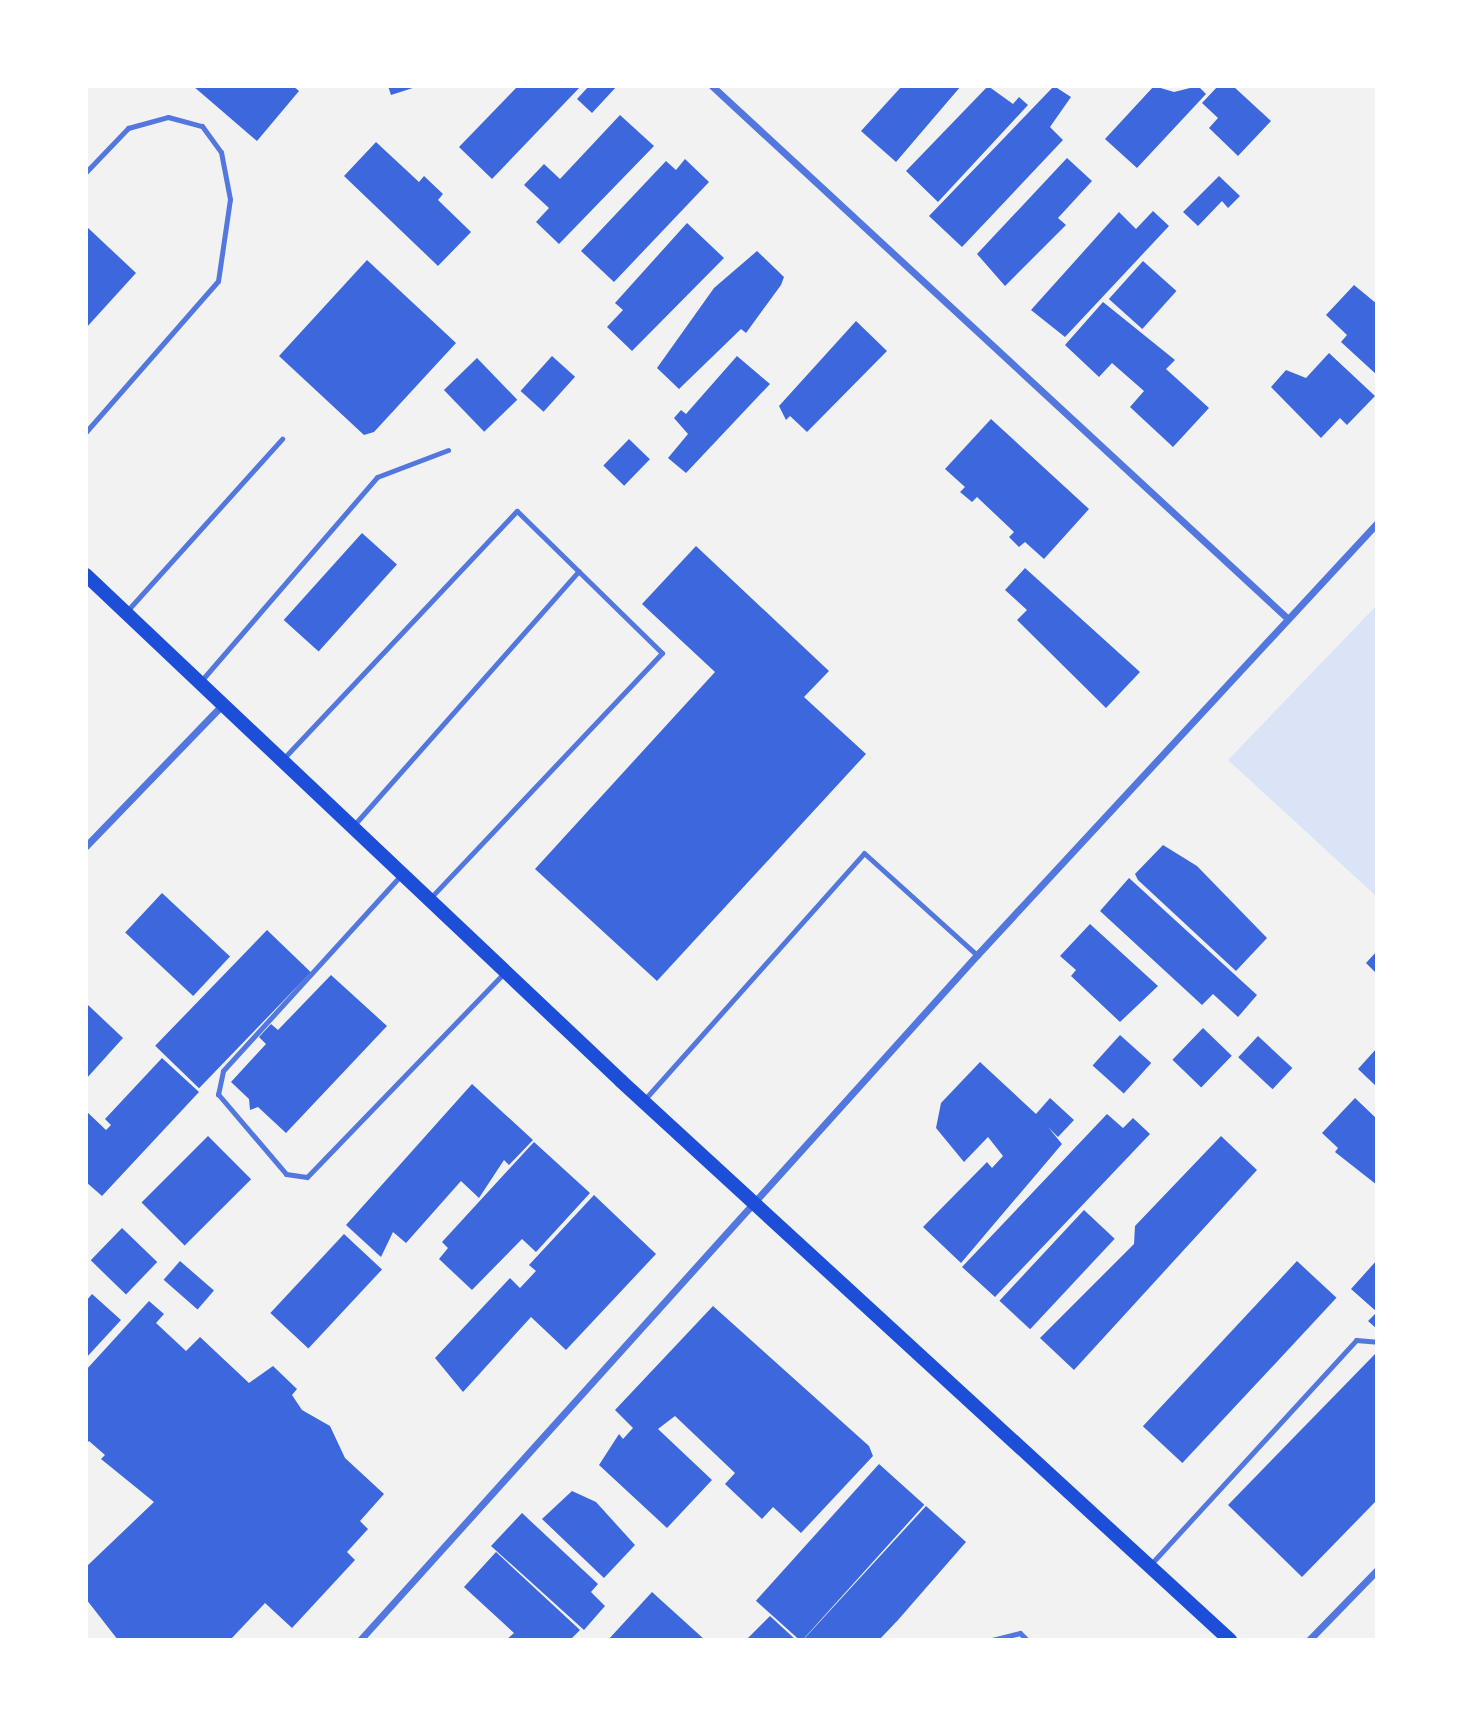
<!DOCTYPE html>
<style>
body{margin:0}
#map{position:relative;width:1463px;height:1726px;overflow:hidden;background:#f2f2f2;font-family:Figtree,sans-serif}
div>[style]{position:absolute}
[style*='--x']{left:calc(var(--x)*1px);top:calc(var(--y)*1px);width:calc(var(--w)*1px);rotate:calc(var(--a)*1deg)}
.green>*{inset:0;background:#dbe4f7}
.building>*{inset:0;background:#3d67dc;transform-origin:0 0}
.service>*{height:5px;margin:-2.5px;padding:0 2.5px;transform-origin:2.5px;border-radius:2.5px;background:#5277de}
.minor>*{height:7px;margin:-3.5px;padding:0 3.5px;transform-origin:3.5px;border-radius:3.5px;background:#5277de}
.secondary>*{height:14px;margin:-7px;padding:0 7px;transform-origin:7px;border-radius:7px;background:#1d4ed8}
span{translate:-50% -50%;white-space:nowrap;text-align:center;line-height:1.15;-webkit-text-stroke:7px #fff;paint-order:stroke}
.frame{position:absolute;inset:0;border:88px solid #fff;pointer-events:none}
</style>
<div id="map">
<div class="green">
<div style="clip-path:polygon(1377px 605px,1377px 897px,1228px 760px)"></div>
</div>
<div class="building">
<div style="clip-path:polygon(193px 86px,293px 86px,299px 91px,257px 141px)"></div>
<div style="clip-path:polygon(388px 86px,419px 86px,391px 95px)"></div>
<div style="clip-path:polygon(518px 86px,581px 86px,492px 179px,459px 147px)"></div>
<div style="clip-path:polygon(589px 86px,617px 86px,592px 113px,577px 99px)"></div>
<div style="clip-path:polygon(902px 86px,961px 86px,896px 162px,861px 131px)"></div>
<div style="clip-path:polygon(988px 86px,1013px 104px,1019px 97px,1028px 105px,938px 202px,906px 171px)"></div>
<div style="clip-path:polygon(1054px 86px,1071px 97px,1050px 127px,1063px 140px,962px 247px,929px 216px)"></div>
<div style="clip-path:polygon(1154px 86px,1174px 92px,1198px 86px,1206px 94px,1137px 168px,1105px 139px)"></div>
<div style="clip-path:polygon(1218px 86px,1233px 86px,1271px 121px,1238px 156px,1209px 128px,1218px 118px,1202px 103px)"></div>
<div style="clip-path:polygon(620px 115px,654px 146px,559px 244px,536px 222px,549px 208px,524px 185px,544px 164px,560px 179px)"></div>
<div style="clip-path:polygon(376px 142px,419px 182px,424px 176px,443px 194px,438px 200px,471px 232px,438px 266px,344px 176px)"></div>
<div style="clip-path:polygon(1067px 158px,1092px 181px,1058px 218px,1066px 225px,1005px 286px,977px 254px)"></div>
<div style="clip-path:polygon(685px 159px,709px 182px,614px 282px,581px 251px,666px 161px,676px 170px)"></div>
<div style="clip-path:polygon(1219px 176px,1240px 196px,1228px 208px,1222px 201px,1198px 226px,1183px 212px)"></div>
<div style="clip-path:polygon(1153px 211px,1169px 226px,1065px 337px,1031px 310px,1119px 212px,1136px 229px)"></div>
<div style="clip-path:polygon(687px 223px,724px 258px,632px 351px,607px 327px,623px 310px,615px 303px)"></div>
<div style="clip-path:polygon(86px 226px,136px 273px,86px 328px)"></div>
<div style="clip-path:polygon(757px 251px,784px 277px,781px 285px,746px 333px,741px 329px,679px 389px,657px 368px,714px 288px)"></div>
<div style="clip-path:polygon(367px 260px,456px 343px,374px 432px,364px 435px,279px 356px)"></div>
<div style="left:1143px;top:261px;width:45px;height:51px;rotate:42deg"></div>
<div style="clip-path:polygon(1354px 285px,1377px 304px,1377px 375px,1341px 342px,1347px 335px,1326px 315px)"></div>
<div style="clip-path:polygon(1103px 302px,1175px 360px,1166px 369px,1209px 408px,1173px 447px,1130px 407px,1144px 391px,1112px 363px,1099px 377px,1065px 345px)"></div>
<div style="clip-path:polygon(856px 321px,887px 351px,807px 432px,790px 416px,786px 420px,779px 406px)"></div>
<div style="clip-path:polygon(1329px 353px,1375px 396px,1347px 425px,1340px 418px,1321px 438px,1271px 387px,1286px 370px,1306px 378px)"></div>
<div style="left:552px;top:356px;width:31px;height:47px;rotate:42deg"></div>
<div style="clip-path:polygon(737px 356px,770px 384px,686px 473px,668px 458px,688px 434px,674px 418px,681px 410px,686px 414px)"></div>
<div style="left:477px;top:358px;width:58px;height:46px;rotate:46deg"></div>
<div style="clip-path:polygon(991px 419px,1089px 509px,1044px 559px,1025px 542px,1019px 547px,1009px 537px,1014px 532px,977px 497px,972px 502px,960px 492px,965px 487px,945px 469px)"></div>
<div style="left:629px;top:439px;width:29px;height:37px;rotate:44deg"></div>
<div style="left:362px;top:533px;width:47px;height:117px;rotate:42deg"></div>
<div style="clip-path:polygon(696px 546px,829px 671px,804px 697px,866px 754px,657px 981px,535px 869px,715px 672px,642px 604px)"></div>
<div style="clip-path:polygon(1025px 568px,1140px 672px,1106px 708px,1017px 620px,1027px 610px,1005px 590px)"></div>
<div style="clip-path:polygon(1163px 845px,1197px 866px,1267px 938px,1236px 971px,1138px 880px,1135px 874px)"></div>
<div style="clip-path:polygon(1129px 878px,1257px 995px,1238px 1017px,1213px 994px,1202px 1005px,1100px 911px)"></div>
<div style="left:162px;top:893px;width:93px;height:54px;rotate:43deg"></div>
<div style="clip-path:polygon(1090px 924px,1158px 986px,1120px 1022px,1071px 976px,1076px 970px,1060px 956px)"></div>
<div style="left:267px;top:930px;width:61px;height:161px;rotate:44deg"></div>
<div style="clip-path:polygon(1377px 951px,1377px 974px,1366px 963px)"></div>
<div style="clip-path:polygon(331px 975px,387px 1026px,286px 1133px,258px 1107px,250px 1110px,249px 1099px,231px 1082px,266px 1044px,259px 1037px,271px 1024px,278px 1030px)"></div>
<div style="clip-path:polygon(88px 1005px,123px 1038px,86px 1079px,86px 1008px)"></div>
<div style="left:1203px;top:1028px;width:40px;height:44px;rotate:44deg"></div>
<div style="left:1120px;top:1035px;width:42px;height:41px;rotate:42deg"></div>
<div style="left:1258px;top:1036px;width:47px;height:29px;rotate:43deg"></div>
<div style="clip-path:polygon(1377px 1048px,1377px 1087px,1358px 1069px)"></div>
<div style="clip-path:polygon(162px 1058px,199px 1092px,102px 1196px,86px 1182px,86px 1111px,106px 1130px,111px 1125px,105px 1119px)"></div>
<div style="clip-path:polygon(980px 1062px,1036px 1114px,1050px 1098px,1074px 1120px,1058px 1137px,1048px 1127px,1062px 1144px,961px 1263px,923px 1227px,987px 1162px,992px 1168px,1003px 1156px,988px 1137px,964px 1162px,936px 1128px,941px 1103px)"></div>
<div style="clip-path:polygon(472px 1084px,533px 1140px,509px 1165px,504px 1160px,479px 1198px,461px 1181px,406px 1243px,393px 1232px,381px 1257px,346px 1225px)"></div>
<div style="clip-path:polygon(1355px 1098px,1377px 1119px,1377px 1185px,1335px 1152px,1338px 1148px,1322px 1133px)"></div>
<div style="clip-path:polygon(1107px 1114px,1123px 1128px,1133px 1118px,1150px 1134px,995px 1297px,962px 1267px)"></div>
<div style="left:208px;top:1136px;width:61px;height:94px;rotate:45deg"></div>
<div style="clip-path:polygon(1221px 1136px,1257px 1170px,1074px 1370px,1040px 1338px,1134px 1244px,1135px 1226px)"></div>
<div style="clip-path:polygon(534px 1142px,590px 1193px,536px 1252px,522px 1239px,472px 1290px,439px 1259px,448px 1248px,442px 1242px)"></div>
<div style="clip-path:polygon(594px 1195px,656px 1254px,566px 1350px,531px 1317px,463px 1392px,435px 1358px,510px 1278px,520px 1288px,536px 1271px,529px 1265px)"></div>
<div style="left:1084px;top:1210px;width:42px;height:124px;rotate:43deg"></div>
<div style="left:122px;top:1228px;width:49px;height:45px;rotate:44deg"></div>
<div style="left:344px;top:1234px;width:52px;height:108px;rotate:43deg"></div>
<div style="clip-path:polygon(1377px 1260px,1377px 1329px,1368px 1321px,1377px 1312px,1351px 1289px)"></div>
<div style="left:180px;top:1261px;width:45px;height:25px;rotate:41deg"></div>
<div style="left:1297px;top:1261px;width:54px;height:226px;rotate:43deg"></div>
<div style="clip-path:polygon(92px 1294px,121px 1320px,86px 1358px,86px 1301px)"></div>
<div style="clip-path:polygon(149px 1301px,164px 1314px,156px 1323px,186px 1351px,200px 1337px,249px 1383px,273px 1366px,297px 1389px,292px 1395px,302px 1410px,330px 1426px,345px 1458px,384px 1494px,360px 1521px,368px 1529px,347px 1552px,355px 1560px,292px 1628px,265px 1603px,230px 1640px,118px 1640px,86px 1599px,86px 1567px,154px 1502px,101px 1459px,105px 1455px,89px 1441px,86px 1444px,86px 1370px)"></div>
<div style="clip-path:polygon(713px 1306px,869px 1446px,873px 1456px,801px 1533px,773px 1507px,762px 1519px,725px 1484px,735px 1473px,675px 1416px,658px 1429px,712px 1480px,667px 1528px,599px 1465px,619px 1434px,623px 1439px,633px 1428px,615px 1410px)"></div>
<div style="clip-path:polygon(1377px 1352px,1377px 1500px,1302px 1577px,1228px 1505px)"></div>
<div style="left:879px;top:1464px;width:61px;height:184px;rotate:42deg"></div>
<div style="clip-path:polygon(572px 1491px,596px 1502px,635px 1545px,604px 1578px,542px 1519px)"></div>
<div style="clip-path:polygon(926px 1506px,966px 1542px,898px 1620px,879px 1640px,803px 1640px)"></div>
<div style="clip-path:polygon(522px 1513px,598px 1584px,591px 1592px,605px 1606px,584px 1630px,491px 1546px)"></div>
<div style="clip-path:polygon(496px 1552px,580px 1630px,570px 1640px,506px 1640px,514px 1633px,464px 1587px)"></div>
<div style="clip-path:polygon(652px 1592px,705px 1640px,608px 1640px)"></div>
<div style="clip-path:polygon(770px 1616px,796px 1640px,746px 1640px)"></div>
</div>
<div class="service">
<div style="--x:86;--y:172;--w:61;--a:-46.3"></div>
<div style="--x:128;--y:128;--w:41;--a:-15.4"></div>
<div style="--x:168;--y:117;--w:35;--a:15"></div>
<div style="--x:202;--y:126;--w:32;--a:54"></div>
<div style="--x:221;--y:152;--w:48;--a:79.2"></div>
<div style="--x:230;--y:199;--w:83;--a:98.3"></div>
<div style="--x:218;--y:281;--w:201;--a:131.2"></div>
<div style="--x:127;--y:611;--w:232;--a:-48"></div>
<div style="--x:201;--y:681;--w:269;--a:-49.2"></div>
<div style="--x:377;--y:477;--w:76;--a:-20.8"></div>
<div style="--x:283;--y:759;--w:341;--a:-46.7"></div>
<div style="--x:517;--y:511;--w:203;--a:44.4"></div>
<div style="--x:662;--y:653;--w:336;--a:133.4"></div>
<div style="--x:354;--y:825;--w:339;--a:-48.5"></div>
<div style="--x:402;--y:874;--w:266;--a:132.3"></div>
<div style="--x:223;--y:1071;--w:24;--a:102"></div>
<div style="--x:218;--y:1094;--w:105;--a:49.6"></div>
<div style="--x:286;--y:1174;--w:21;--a:8"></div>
<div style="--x:307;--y:1177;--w:285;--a:-46"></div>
<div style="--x:645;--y:1099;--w:329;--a:-48.3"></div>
<div style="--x:864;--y:853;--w:152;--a:42.1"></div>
<div style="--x:1151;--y:1564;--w:304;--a:-47.5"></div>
<div style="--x:1356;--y:1340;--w:21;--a:5"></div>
<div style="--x:992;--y:1640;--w:29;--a:-14"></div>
<div style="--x:1020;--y:1633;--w:10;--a:45"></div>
</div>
<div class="minor">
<div style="--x:712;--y:86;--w:782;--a:42.77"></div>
<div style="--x:86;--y:846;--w:197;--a:-46"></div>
<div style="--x:360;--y:1640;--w:922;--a:-47.99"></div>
<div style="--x:977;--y:955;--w:589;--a:-47.2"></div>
<div style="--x:1309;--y:1640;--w:98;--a:-45.8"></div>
</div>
<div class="secondary">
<div style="--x:86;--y:575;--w:736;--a:43.4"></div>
<div style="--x:621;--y:1081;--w:827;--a:42.55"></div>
</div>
<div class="frame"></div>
</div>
